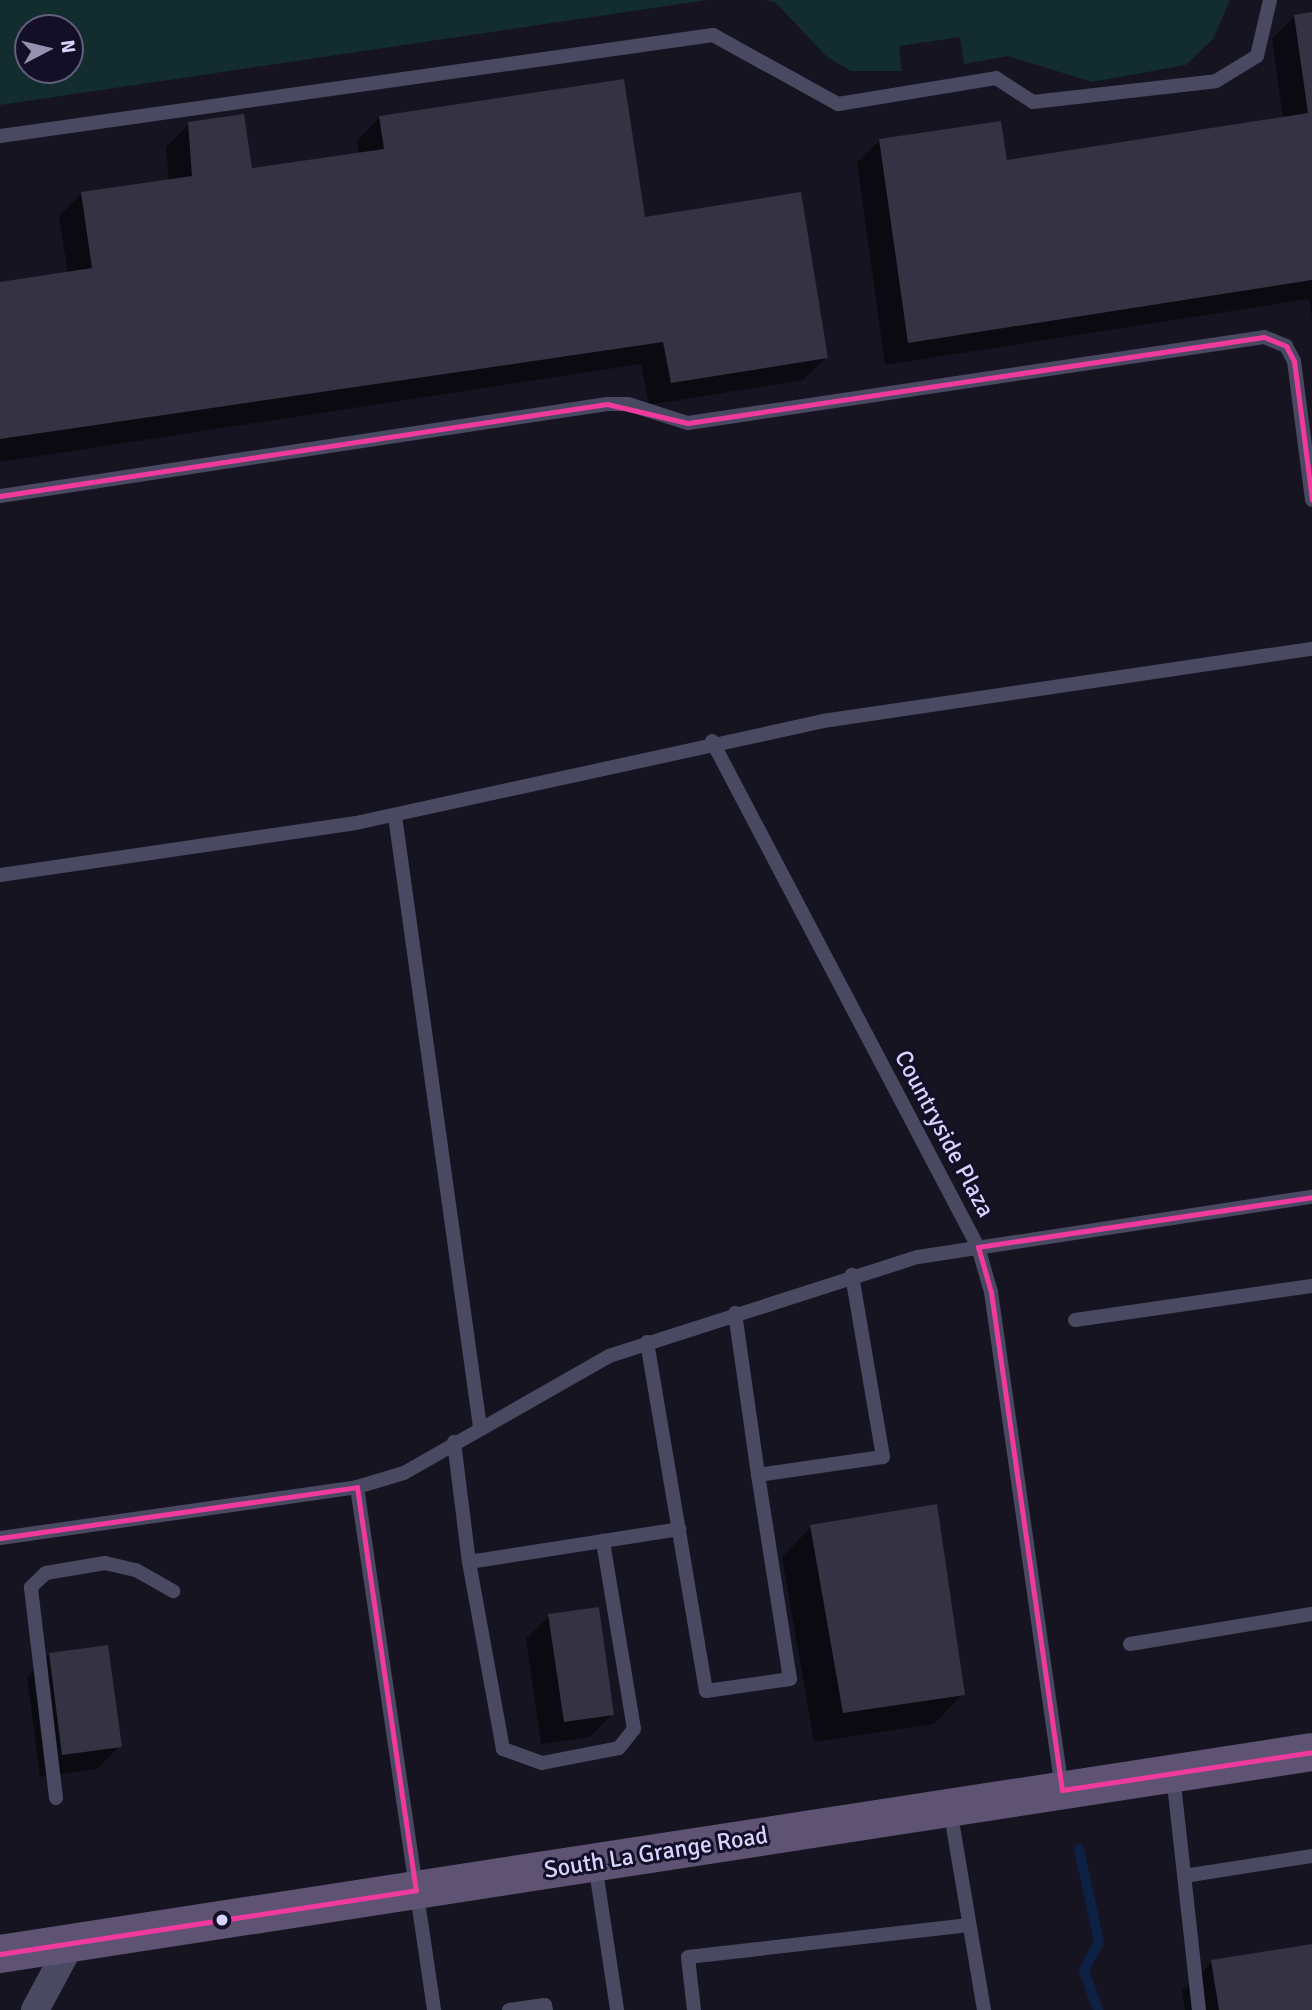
<!DOCTYPE html>
<style>
body{margin:0}
#map{position:relative;width:1312px;height:2010px;overflow:hidden;background:#161421;font-family:Signika,sans-serif}
div>[style]{position:absolute}
.green>*{inset:0;background:#132c2d}
.shadow>*{inset:0;background:#0007}
.stream>*{height:10px;margin:-5px;padding:0 5px;transform-origin:5px;border-radius:5px;background:#0d2144}
.building>*{inset:0;background:#343243}
.lane>*{height:14px;margin:-7px;padding:0 7px;transform-origin:7px;border-radius:7px;background:#4a4962}
.street>*{height:28px;margin:-14px;padding:0 14px;transform-origin:14px;border-radius:14px;background:#4a4962}
.primary>*{height:38px;margin:-19px;padding:0 19px;transform-origin:19px;border-radius:19px;background:#5e5373}
.bus-1>*{height:5px;margin:-2.5px;padding:0 2.5px;transform-origin:2.5px;border-radius:2.5px;background:#f13a9d}
.dots>*{width:19px;height:19px;translate:-50% -50%;box-sizing:border-box;border:4px solid #130f26;border-radius:50%}
span{translate:-50% -50%;white-space:nowrap;text-align:center;line-height:1.15;-webkit-text-stroke:6px #130f26;paint-order:stroke}
.street-label{font-size:24px;color:#d9d4ff}
.north{position:absolute;left:14px;top:14px;width:70px;height:70px;box-sizing:border-box;background:#130f26;border:2px solid #625e7d;border-radius:50%;rotate:83deg;font-size:19px;font-weight:700;line-height:28px;text-align:center;color:#d9d4ff}
.north::after{content:'';display:block;margin:auto;width:24px;height:32px;background:#9591b1;clip-path:polygon(50% 0,100% 100%,50% 72%,0 100%)}
</style>
<div id="map">
<div class="green">
<i style="clip-path:polygon(evenodd,0 0,707px 0,0 105px,0 0,70px 28px,70px 70px,28px 70px,28px 28px,70px 28px)"></i>
<i style="clip-path:polygon(764px 0,1230px 0,1213px 39px,1186px 65px,1092px 82px,1008px 56px,964px 64px,960px 37px,899px 46px,902px 71px,851px 71px,827px 57px,775px 2px)"></i>
</div>
<div class="shadow">
<i style="clip-path:polygon(1312px 14px,1312px 319px,1309px 299px,885px 365px,857px 163px,879px 141px,1006px 162px,1283px 119px,1272px 39px,1294px 17px)"></i>
<i style="clip-path:polygon(379px 118px,643px 219px,826px 358px,803px 380px,649px 405px,641px 364px,0 462px,0 284px,68px 274px,59px 216px,82px 193px,169px 181px,166px 147px,189px 124px,250px 170px,359px 154px,357px 141px)"></i>
<i style="clip-path:polygon(811px 1527px,963px 1694px,934px 1724px,814px 1742px,782px 1557px)"></i>
<i style="clip-path:polygon(549px 1616px,612px 1714px,590px 1737px,541px 1744px,526px 1639px)"></i>
<i style="clip-path:polygon(50px 1654px,120px 1746px,97px 1769px,40px 1777px,27px 1677px)"></i>
<i style="clip-path:polygon(1312px 1946px,1312px 2010px,1185px 2010px,1182px 1991px,1212px 1962px)"></i>
</div>
<div class="stream">
<i style="left:1079px;top:1849px;width:95px;rotate:77.9deg"></i>
<i style="left:1099px;top:1942px;width:32px;rotate:118deg"></i>
<i style="left:1084px;top:1970px;width:42px;rotate:70.7deg"></i>
</div>
<div class="building">
<i style="clip-path:polygon(1312px 12px,1312px 280px,908px 343px,879px 139px,1001px 121px,1007px 160px,1308px 113px,1294px 15px)"></i>
<i style="clip-path:polygon(624px 79px,645px 217px,801px 192px,828px 358px,671px 383px,663px 342px,0 439px,0 282px,92px 268px,81px 192px,192px 176px,188px 122px,244px 114px,252px 168px,384px 149px,379px 116px)"></i>
<i style="clip-path:polygon(937px 1504px,965px 1695px,843px 1713px,810px 1525px)"></i>
<i style="clip-path:polygon(599px 1607px,614px 1715px,564px 1722px,548px 1614px)"></i>
<i style="clip-path:polygon(108px 1645px,122px 1747px,62px 1755px,49px 1653px)"></i>
<i style="clip-path:polygon(1312px 1944px,1312px 2010px,1219px 2010px,1211px 1960px)"></i>
</div>
<div class="lane">
<i style="left:0;top:136px;width:720px;rotate:-8.06deg"></i>
<i style="left:713px;top:35px;width:143px;rotate:28.9deg"></i>
<i style="left:838px;top:104px;width:160px;rotate:-9.3deg"></i>
<i style="left:996px;top:78px;width:44px;rotate:33deg"></i>
<i style="left:1033px;top:102px;width:184px;rotate:-6.5deg"></i>
<i style="left:1216px;top:81px;width:48px;rotate:-31.4deg"></i>
<i style="left:1257px;top:56px;width:57px;rotate:-76.9deg"></i>
<i style="left:0;top:496px;width:614px;rotate:-8.62deg"></i>
<i style="left:607px;top:404px;width:21px"></i>
<i style="left:628px;top:404px;width:63px;rotate:17.6deg"></i>
<i style="left:688px;top:423px;width:582px;rotate:-8.49deg"></i>
<i style="left:1264px;top:337px;width:24px;rotate:22deg"></i>
<i style="left:1286px;top:346px;width:17px;rotate:62deg"></i>
<i style="left:1294px;top:361px;width:140px;rotate:82.6deg"></i>
<i style="left:712px;top:741px;width:572px;rotate:62.27deg"></i>
<i style="left:978px;top:1247px;width:47px;rotate:73.9deg"></i>
<i style="left:991px;top:1292px;width:502px;rotate:81.87deg"></i>
<i style="left:395px;top:816px;width:617px;rotate:82.08deg"></i>
<i style="left:0;top:875px;width:360px;rotate:-8.3deg"></i>
<i style="left:356px;top:823px;width:478px;rotate:-12.3deg"></i>
<i style="left:823px;top:721px;width:494px;rotate:-8.4deg"></i>
<i style="left:735px;top:1313px;width:164px;rotate:81.9deg"></i>
<i style="left:1075px;top:1320px;width:239px;rotate:-8.2deg"></i>
<i style="left:647px;top:1342px;width:354px;rotate:80.4deg"></i>
<i style="left:706px;top:1691px;width:85px;rotate:-8.1deg"></i>
<i style="left:790px;top:1679px;width:206px;rotate:-98.9deg"></i>
<i style="left:758px;top:1475px;width:126px;rotate:-8.2deg"></i>
<i style="left:883px;top:1457px;width:185px;rotate:-99.7deg"></i>
<i style="left:454px;top:1442px;width:121px;rotate:82.9deg"></i>
<i style="left:469px;top:1562px;width:213px;rotate:-8.9deg"></i>
<i style="left:357px;top:1487px;width:529px;rotate:81.62deg"></i>
<i style="left:0;top:1538px;width:361px;rotate:-8.1deg"></i>
<i style="left:357px;top:1487px;width:49px;rotate:-16.6deg"></i>
<i style="left:404px;top:1473px;width:236px;rotate:-29.7deg"></i>
<i style="left:609px;top:1356px;width:324px;rotate:-17.8deg"></i>
<i style="left:918px;top:1257px;width:399px;rotate:-8.7deg"></i>
<i style="left:469px;top:1562px;width:190px;rotate:79.7deg"></i>
<i style="left:503px;top:1749px;width:41px;rotate:19.7deg"></i>
<i style="left:542px;top:1763px;width:78px;rotate:-11deg"></i>
<i style="left:619px;top:1748px;width:24px;rotate:-52deg"></i>
<i style="left:634px;top:1729px;width:191px;rotate:-99.4deg"></i>
<i style="left:1130px;top:1644px;width:184px;rotate:-9.4deg"></i>
<i style="left:1173px;top:1775px;width:236px;rotate:83.7deg"></i>
<i style="left:56px;top:1798px;width:212px;rotate:-96.8deg"></i>
<i style="left:31px;top:1587px;width:21px;rotate:-43deg"></i>
<i style="left:46px;top:1573px;width:60px;rotate:-9.6deg"></i>
<i style="left:105px;top:1563px;width:32px;rotate:13deg"></i>
<i style="left:136px;top:1570px;width:43px;rotate:29.6deg"></i>
<i style="left:950px;top:1809px;width:204px;rotate:80.4deg"></i>
<i style="left:595px;top:1864px;width:148px;rotate:81.4deg"></i>
<i style="left:1184px;top:1876px;width:130px;rotate:-8.9deg"></i>
<i style="left:509px;top:2010px;width:36px;rotate:-8deg"></i>
<i style="left:545px;top:2005px;width:5px;rotate:79deg"></i>
<i style="left:694px;top:2010px;width:53px;rotate:-96.5deg"></i>
<i style="left:688px;top:1957px;width:283px;rotate:-6.5deg"></i>
</div>
<div class="street">
<i style="left:35px;top:2010px;width:76px;rotate:-61.8deg"></i>
</div>
<div class="primary">
<i style="left:0;top:1954px;width:1327px;rotate:-8.75deg"></i>
</div>
<div class="bus-1">
<i style="left:0;top:496px;width:614px;rotate:-8.62deg"></i>
<i style="left:607px;top:404px;width:83px;rotate:13.2deg"></i>
<i style="left:688px;top:423px;width:582px;rotate:-8.49deg"></i>
<i style="left:1264px;top:337px;width:24px;rotate:22deg"></i>
<i style="left:1286px;top:346px;width:17px;rotate:62deg"></i>
<i style="left:1294px;top:361px;width:140px;rotate:82.6deg"></i>
<i style="left:978px;top:1247px;width:47px;rotate:73.9deg"></i>
<i style="left:991px;top:1292px;width:503px;rotate:81.89deg"></i>
<i style="left:978px;top:1247px;width:338px;rotate:-8.5deg"></i>
<i style="left:357px;top:1487px;width:407px;rotate:81.7deg"></i>
<i style="left:0;top:1538px;width:361px;rotate:-8.1deg"></i>
<i style="left:1062px;top:1790px;width:253px;rotate:-8.6deg"></i>
<i style="left:0;top:1954px;width:421px;rotate:-8.7deg"></i>
</div>
<div class="dots">
<i style="left:222px;top:1920px;background:#d9d4ff"></i>
</div>
<div class="street-label">
<span style="left:944px;top:1134px;rotate:62deg">Countryside Plaza</span>
<span style="left:656px;top:1853px;rotate:-9deg">South La Grange Road</span>
</div>
<div class="north">N</div>
</div>
